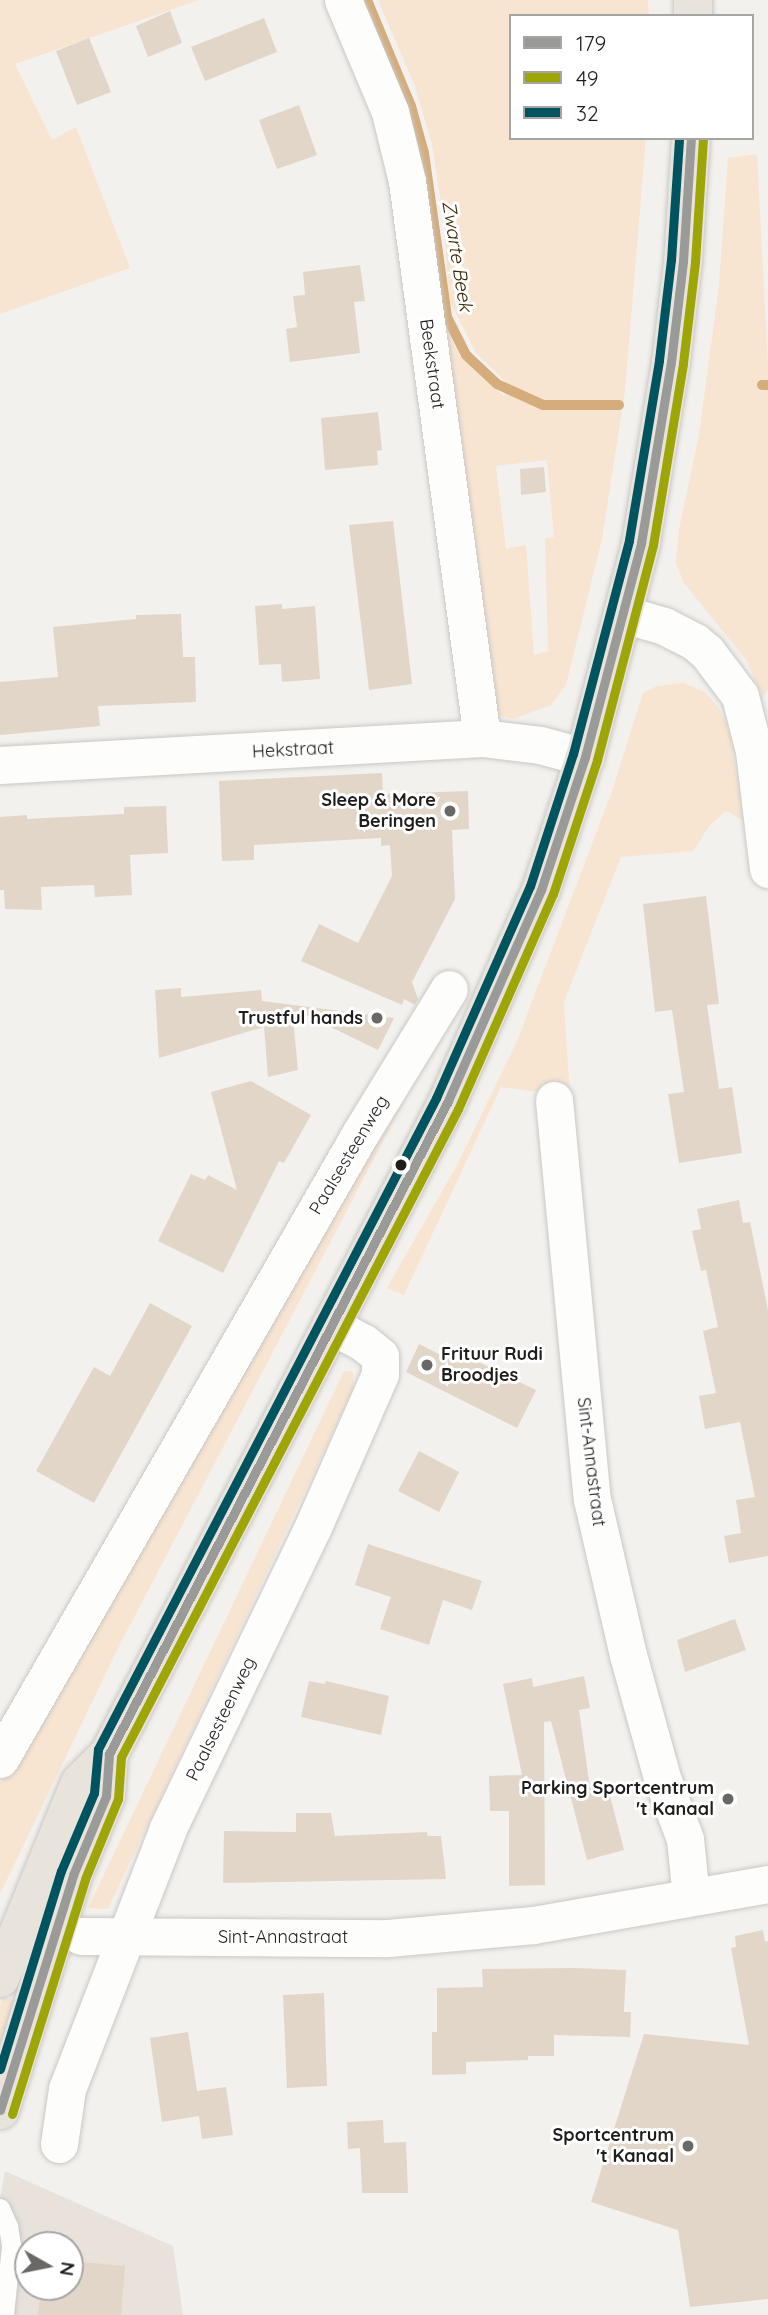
<!DOCTYPE html>
<style>
body{margin:0}
#map{position:relative;width:768px;height:2315px;overflow:hidden;background:#f3f1ee;font-family:Quicksand,sans-serif}
div>[style]{position:absolute}
.built>*{inset:0;background:#e8e2db}
.green>*{inset:0;background:#f8e5d1}
.stream>*{height:10px;margin:-5px;padding:0 5px;transform-origin:5px;border-radius:5px;background:#d5ac7b}
.building>*{inset:0;background:#e2d6c8}
.roads{filter:drop-shadow(0 0 2px #c9c8c6) drop-shadow(0 0 2px #c9c8c6)}
.service>*{height:19px;margin:-9.5px;padding:0 9.5px;transform-origin:9.5px;border-radius:9.5px;background:#fdfdfc}
.minor>*{height:37px;margin:-18.5px;padding:0 18.5px;transform-origin:18.5px;border-radius:18.5px;background:#fdfdfc}
.primary>*{height:38px;margin:-19px;padding:0 19px;transform-origin:19px;border-radius:19px;background:#e8e3db}
.bus-1>*{height:9px;margin:-4.5px;padding:0 4.5px;transform-origin:4.5px;border-radius:4.5px;background:#9a9a99}
.bus-2>*{height:9px;margin:-4.5px;padding:0 4.5px;transform-origin:4.5px;border-radius:4.5px;background:#9ea607}
.bus-3>*{height:9px;margin:-4.5px;padding:0 4.5px;transform-origin:4.5px;border-radius:4.5px;background:#005460}
.dots>*{width:19px;height:19px;translate:-50% -50%;box-sizing:border-box;border:4px solid #fff;border-radius:50%}
span{translate:-50% -50%;white-space:nowrap;text-align:center;line-height:1.15;-webkit-text-stroke:6px #fff;paint-order:stroke}
.street-label{font-size:18px;color:#1f1e1c}
.poi-label{font-size:18px;color:#1f1e1c;font-weight:700}
.right{translate:-100% -50%;text-align:right}
.left{translate:0 -50%;text-align:left}
.water-label{font-size:19px;color:#402809;font-style:italic}
.legend{position:absolute;left:509px;top:14px;width:245px;height:126px;box-sizing:border-box;background:#fff;border:2px solid #a5a5a4;margin:0;padding:9px 12px;list-style:none;font-size:21px;color:#1f1e1c}
.legend li{display:flex;align-items:center;gap:14px;height:35px}
.legend b{width:35px;border:2px solid #a5a5a4}
.north{position:absolute;left:14px;top:2231px;width:70px;height:70px;box-sizing:border-box;background:#fff;border:2px solid #a5a5a4;border-radius:50%;rotate:99deg;font-size:19px;font-weight:700;line-height:28px;text-align:center;color:#1f1e1c}
.north::after{content:'';display:block;margin:auto;width:24px;height:32px;background:#696866;clip-path:polygon(50% 0,100% 100%,50% 72%,0 100%)}
</style>
<div id="map">
<div class="built">
<i style="clip-path:polygon(evenodd,5px 2171px,173px 2246px,183px 2315px,0 2315px,0 2198px,5px 2171px,28px 2245px,70px 2245px,70px 2287px,28px 2287px,28px 2245px)"></i>
</div>
<div class="green">
<i style="clip-path:polygon(0 0,199px 0,15px 64px,52px 140px,76px 127px,130px 268px,0 314px)"></i>
<i style="clip-path:polygon(evenodd,378px 0,648px 0,649px 16px,511px 16px,511px 138px,646px 138px,625px 391px,602px 539px,566px 685px,551px 705px,513px 719px,492px 713px,439px 313px,461px 358px,504px 396px,509px 385px,476px 353px,449px 300px,444px 223px,432px 144px,414px 84px,378px 0,547px 460px,554px 537px,545px 539px,548px 651px,534px 655px,526px 545px,506px 549px,496px 466px,547px 460px)"></i>
<i style="clip-path:polygon(757px 154px,768px 365px,768px 690px,763px 697px,746px 660px,684px 583px,676px 563px,679px 529px,699px 435px,719px 284px,728px 158px)"></i>
<i style="clip-path:polygon(684px 683px,705px 692px,719px 708px,729px 730px,743px 820px,726px 811px,710px 825px,693px 851px,621px 857px,564px 1002px,570px 1096px,501px 1087px,404px 1295px,387px 1288px,457px 1165px,517px 1041px,611px 794px,643px 693px,657px 686px)"></i>
<i style="clip-path:polygon(389px 1104px,400px 1109px,118px 1648px,0 1894px,0 1783px)"></i>
<i style="clip-path:polygon(344px 1371px,353px 1372px,353px 1389px,108px 1909px,88px 1908px)"></i>
<i style="clip-path:polygon(3px 1997px,22px 2003px,0 2076px,0 2006px)"></i>
</div>
<div class="stream">
<i style="left:367px;top:0;width:115px;rotate:67.5deg"></i>
<i style="left:411px;top:106px;width:49px;rotate:74.5deg"></i>
<i style="left:424px;top:153px;width:166px;rotate:82deg"></i>
<i style="left:447px;top:317px;width:42px;rotate:63.4deg"></i>
<i style="left:466px;top:355px;width:42px;rotate:43.1deg"></i>
<i style="left:497px;top:384px;width:51px;rotate:24.5deg"></i>
<i style="left:543px;top:405px;width:76px"></i>
<i style="left:762px;top:385px;width:6px"></i>
</div>
<div class="building">
<i style="clip-path:polygon(170px 11px,182px 43px,148px 57px,136px 26px)"></i>
<i style="clip-path:polygon(264px 18px,277px 52px,205px 81px,191px 47px)"></i>
<i style="clip-path:polygon(89px 38px,111px 92px,77px 105px,56px 51px)"></i>
<i style="clip-path:polygon(299px 105px,317px 155px,277px 169px,259px 120px)"></i>
<i style="clip-path:polygon(360px 265px,365px 301px,354px 302px,360px 353px,290px 362px,286px 329px,297px 327px,293px 296px,305px 295px,303px 272px)"></i>
<i style="clip-path:polygon(378px 412px,382px 450px,377px 451px,378px 465px,325px 470px,321px 418px)"></i>
<i style="clip-path:polygon(544px 467px,546px 492px,521px 495px,520px 469px)"></i>
<i style="clip-path:polygon(393px 521px,412px 684px,369px 690px,349px 525px)"></i>
<i style="clip-path:polygon(282px 604px,282px 609px,315px 606px,320px 679px,282px 682px,281px 664px,259px 665px,255px 606px)"></i>
<i style="clip-path:polygon(181px 614px,183px 657px,195px 657px,196px 702px,98px 706px,100px 726px,0 735px,0 682px,58px 677px,53px 627px,136px 619px,136px 615px)"></i>
<i style="clip-path:polygon(382px 773px,383px 794px,468px 791px,469px 829px,452px 830px,455px 899px,412px 982px,418px 999px,415px 1005px,404px 999px,402px 1005px,301px 961px,319px 924px,358px 943px,392px 876px,390px 845px,381px 846px,381px 838px,254px 845px,254px 860px,222px 861px,219px 781px)"></i>
<i style="clip-path:polygon(166px 806px,168px 853px,130px 855px,132px 895px,95px 897px,94px 885px,41px 887px,42px 910px,5px 909px,4px 890px,0 890px,0 817px,27px 815px,27px 819px,124px 814px,124px 807px)"></i>
<i style="clip-path:polygon(706px 896px,719px 1004px,707px 1005px,719px 1089px,732px 1087px,742px 1153px,679px 1163px,668px 1094px,684px 1092px,672px 1010px,655px 1012px,643px 904px)"></i>
<i style="clip-path:polygon(181px 988px,181px 997px,261px 990px,262px 1001px,394px 1018px,378px 1050px,306px 1015px,293px 1018px,298px 1070px,268px 1077px,264px 1027px,159px 1058px,155px 990px)"></i>
<i style="clip-path:polygon(251px 1081px,311px 1115px,284px 1163px,279px 1161px,223px 1273px,158px 1241px,191px 1174px,205px 1180px,208px 1175px,237px 1190px,211px 1092px)"></i>
<i style="clip-path:polygon(739px 1200px,743px 1223px,750px 1222px,768px 1310px,768px 1556px,729px 1563px,724px 1536px,741px 1533px,736px 1500px,755px 1497px,740px 1422px,705px 1429px,699px 1396px,716px 1393px,703px 1331px,718px 1327px,706px 1270px,701px 1271px,692px 1231px,701px 1229px,697px 1209px)"></i>
<i style="clip-path:polygon(150px 1303px,192px 1326px,94px 1503px,36px 1471px,94px 1367px,110px 1376px)"></i>
<i style="clip-path:polygon(419px 1344px,457px 1363px,462px 1354px,536px 1390px,517px 1428px,406px 1372px)"></i>
<i style="clip-path:polygon(419px 1451px,459px 1472px,439px 1512px,398px 1491px)"></i>
<i style="clip-path:polygon(368px 1544px,482px 1581px,472px 1610px,443px 1600px,429px 1645px,380px 1629px,391px 1597px,355px 1585px)"></i>
<i style="clip-path:polygon(735px 1619px,746px 1650px,685px 1672px,677px 1640px)"></i>
<i style="clip-path:polygon(584px 1676px,590px 1708px,579px 1710px,590px 1788px,607px 1784px,624px 1850px,587px 1860px,551px 1721px,544px 1722px,545px 1885px,509px 1886px,509px 1811px,490px 1811px,489px 1776px,522px 1775px,503px 1684px,532px 1678px,533px 1687px)"></i>
<i style="clip-path:polygon(309px 1681px,325px 1684px,326px 1681px,389px 1696px,381px 1735px,301px 1717px)"></i>
<i style="clip-path:polygon(296px 1813px,331px 1813px,335px 1836px,427px 1832px,428px 1836px,441px 1836px,446px 1879px,223px 1883px,224px 1831px,296px 1832px)"></i>
<i style="clip-path:polygon(763px 1930px,765px 1942px,768px 1941px,768px 2299px,690px 2307px,678px 2230px,591px 2202px,644px 2034px,749px 2045px,731px 1948px,736px 1947px,735px 1936px)"></i>
<i style="clip-path:polygon(575px 1968px,626px 1970px,624px 2012px,631px 2012px,630px 2037px,554px 2035px,554px 2056px,528px 2056px,528px 2060px,466px 2062px,466px 2074px,432px 2075px,432px 2032px,437px 2032px,437px 1988px,483px 1987px,482px 1969px)"></i>
<i style="clip-path:polygon(324px 1993px,327px 2086px,287px 2088px,283px 1995px)"></i>
<i style="clip-path:polygon(188px 2032px,197px 2091px,226px 2087px,233px 2135px,202px 2139px,199px 2116px,162px 2122px,150px 2038px)"></i>
<i style="clip-path:polygon(383px 2120px,384px 2143px,406px 2142px,408px 2193px,362px 2193px,360px 2148px,348px 2149px,347px 2122px)"></i>
<i style="clip-path:polygon(70px 2261px,125px 2266px,121px 2315px,38px 2315px,41px 2287px,70px 2287px)"></i>
</div>
<div class="roads">
<div class="service">
<i style="left:0;top:2208px;width:20px;rotate:66deg"></i>
<i style="left:8px;top:2226px;width:20px;rotate:81deg"></i>
<i style="left:11px;top:2246px;width:69px;rotate:95.8deg"></i>
</div>
<div class="minor">
<i style="left:343px;top:0;width:121px;rotate:67.2deg"></i>
<i style="left:390px;top:112px;width:71px;rotate:76.2deg"></i>
<i style="left:407px;top:181px;width:562px;rotate:82.33deg"></i>
<i style="left:623px;top:614px;width:43px;rotate:16.3deg"></i>
<i style="left:664px;top:626px;width:35px;rotate:27deg"></i>
<i style="left:695px;top:642px;width:16px;rotate:40deg"></i>
<i style="left:707px;top:652px;width:55px;rotate:53.1deg"></i>
<i style="left:740px;top:696px;width:57px;rotate:75.7deg"></i>
<i style="left:754px;top:751px;width:119px;rotate:83.2deg"></i>
<i style="left:0;top:765px;width:483px;rotate:-3.2deg"></i>
<i style="left:482px;top:738px;width:58px;rotate:6.9deg"></i>
<i style="left:540px;top:745px;width:47px;rotate:14.9deg"></i>
<i style="left:554px;top:1100px;width:401px;rotate:84.6deg"></i>
<i style="left:592px;top:1499px;width:160px;rotate:77deg"></i>
<i style="left:628px;top:1655px;width:128px;rotate:74.5deg"></i>
<i style="left:662px;top:1778px;width:65px;rotate:69.3deg"></i>
<i style="left:685px;top:1839px;width:58px;rotate:84.1deg"></i>
<i style="left:0;top:1759px;width:721px;rotate:-60.06deg"></i>
<i style="left:360px;top:1134px;width:170px;rotate:-58.5deg"></i>
<i style="left:81px;top:1936px;width:307px;rotate:0.4deg"></i>
<i style="left:388px;top:1938px;width:146px;rotate:-5.1deg"></i>
<i style="left:533px;top:1925px;width:239px;rotate:-9.9deg"></i>
<i style="left:59px;top:2144px;width:56px;rotate:-81.7deg"></i>
<i style="left:67px;top:2089px;width:280px;rotate:-68.8deg"></i>
<i style="left:168px;top:1828px;width:332px;rotate:-64.3deg"></i>
<i style="left:312px;top:1529px;width:169px;rotate:-66.3deg"></i>
<i style="left:380px;top:1374px;width:18px;rotate:-90deg"></i>
<i style="left:380px;top:1356px;width:21px;rotate:-141deg"></i>
<i style="left:364px;top:1343px;width:38px;rotate:-152deg"></i>
</div>
<div class="primary">
<i style="left:693px;top:0;width:16px;rotate:90deg"></i>
<i style="left:0;top:1978px;width:211px;rotate:-67.7deg"></i>
<i style="left:80px;top:1783px;width:41px;rotate:-45deg"></i>
<i style="left:109px;top:1754px;width:734px;rotate:-62.56deg"></i>
<i style="left:447px;top:1103px;width:233px;rotate:-66.2deg"></i>
<i style="left:541px;top:890px;width:140px;rotate:-71.7deg"></i>
<i style="left:585px;top:757px;width:221px;rotate:-75.3deg"></i>
<i style="left:641px;top:543px;width:183px;rotate:-80.6deg"></i>
<i style="left:671px;top:362px;width:102px;rotate:-83.2deg"></i>
<i style="left:683px;top:261px;width:123px;rotate:-86.3deg"></i>
<i style="left:0;top:2110px;width:246px;rotate:-72.7deg"></i>
<i style="left:73px;top:1875px;width:86px;rotate:-67.3deg"></i>
<i style="left:106px;top:1796px;width:42px;rotate:-85.9deg"></i>
</div>
</div>
<div class="bus-1">
<i style="left:0;top:2110px;width:246px;rotate:-72.7deg"></i>
<i style="left:73px;top:1875px;width:86px;rotate:-67.3deg"></i>
<i style="left:106px;top:1796px;width:42px;rotate:-85.9deg"></i>
<i style="left:109px;top:1754px;width:734px;rotate:-62.56deg"></i>
<i style="left:447px;top:1103px;width:233px;rotate:-66.2deg"></i>
<i style="left:541px;top:890px;width:140px;rotate:-71.7deg"></i>
<i style="left:585px;top:757px;width:221px;rotate:-75.3deg"></i>
<i style="left:641px;top:543px;width:183px;rotate:-80.6deg"></i>
<i style="left:671px;top:362px;width:102px;rotate:-83.2deg"></i>
<i style="left:683px;top:261px;width:123px;rotate:-86.3deg"></i>
</div>
<div class="bus-2">
<i style="left:12px;top:2114px;width:246px;rotate:-72.7deg"></i>
<i style="left:85px;top:1879px;width:87px;rotate:-67.6deg"></i>
<i style="left:118px;top:1799px;width:42px;rotate:-85.9deg"></i>
<i style="left:121px;top:1757px;width:730px;rotate:-62.52deg"></i>
<i style="left:458px;top:1109px;width:235px;rotate:-66.2deg"></i>
<i style="left:553px;top:894px;width:141px;rotate:-71.8deg"></i>
<i style="left:597px;top:760px;width:222px;rotate:-75.4deg"></i>
<i style="left:653px;top:545px;width:184px;rotate:-80.6deg"></i>
<i style="left:683px;top:363px;width:102px;rotate:-83.2deg"></i>
<i style="left:695px;top:262px;width:123px;rotate:-86.3deg"></i>
</div>
<div class="bus-3">
<i style="left:0;top:2069px;width:207px;rotate:-72.9deg"></i>
<i style="left:61px;top:1871px;width:85px;rotate:-67.1deg"></i>
<i style="left:94px;top:1793px;width:44px;rotate:-84.8deg"></i>
<i style="left:98px;top:1749px;width:734px;rotate:-62.56deg"></i>
<i style="left:436px;top:1098px;width:232px;rotate:-66.1deg"></i>
<i style="left:530px;top:886px;width:139px;rotate:-72deg"></i>
<i style="left:573px;top:754px;width:221px;rotate:-75.3deg"></i>
<i style="left:629px;top:540px;width:182px;rotate:-80.5deg"></i>
<i style="left:659px;top:360px;width:101px;rotate:-83.2deg"></i>
<i style="left:671px;top:260px;width:122px;rotate:-86.2deg"></i>
</div>
<div class="dots">
<i style="left:450px;top:811px;background:#696866"></i>
<i style="left:377px;top:1018px;background:#696866"></i>
<i style="left:401px;top:1165px;background:#1f1e1c"></i>
<i style="left:427px;top:1365px;background:#696866"></i>
<i style="left:728px;top:1799px;background:#696866"></i>
<i style="left:688px;top:2146px;background:#696866"></i>
</div>
<div class="street-label">
<span style="left:432px;top:364px;rotate:82deg">Beekstraat</span>
<span style="left:293px;top:750px;rotate:-3deg">Hekstraat</span>
<span style="left:349px;top:1155px;rotate:-59deg">Paalsesteenweg</span>
<span style="left:591px;top:1462px;rotate:83deg">Sint-Annastraat</span>
<span style="left:221px;top:1719px;rotate:-64deg">Paalsesteenweg</span>
<span style="left:283px;top:1937px">Sint-Annastraat</span>
</div>
<div class="poi-label">
<span class="right" style="left:436px;top:811px">Sleep &amp; More<br>Beringen</span>
<span class="right" style="left:363px;top:1018px">Trustful hands</span>
<span class="left" style="left:441px;top:1365px">Frituur Rudi<br>Broodjes</span>
<span class="right" style="left:714px;top:1799px">Parking Sportcentrum<br>'t Kanaal</span>
<span class="right" style="left:674px;top:2146px">Sportcentrum<br>'t Kanaal</span>
</div>
<div class="water-label">
<span style="left:457px;top:256px;rotate:81deg">Zwarte Beek</span>
</div>
<ul class="legend">
<li><b style="height:9px;background:#9a9a99"></b>179</li>
<li><b style="height:9px;background:#9ea607"></b>49</li>
<li><b style="height:9px;background:#005460"></b>32</li>
</ul>
<div class="north">N</div>
</div>
